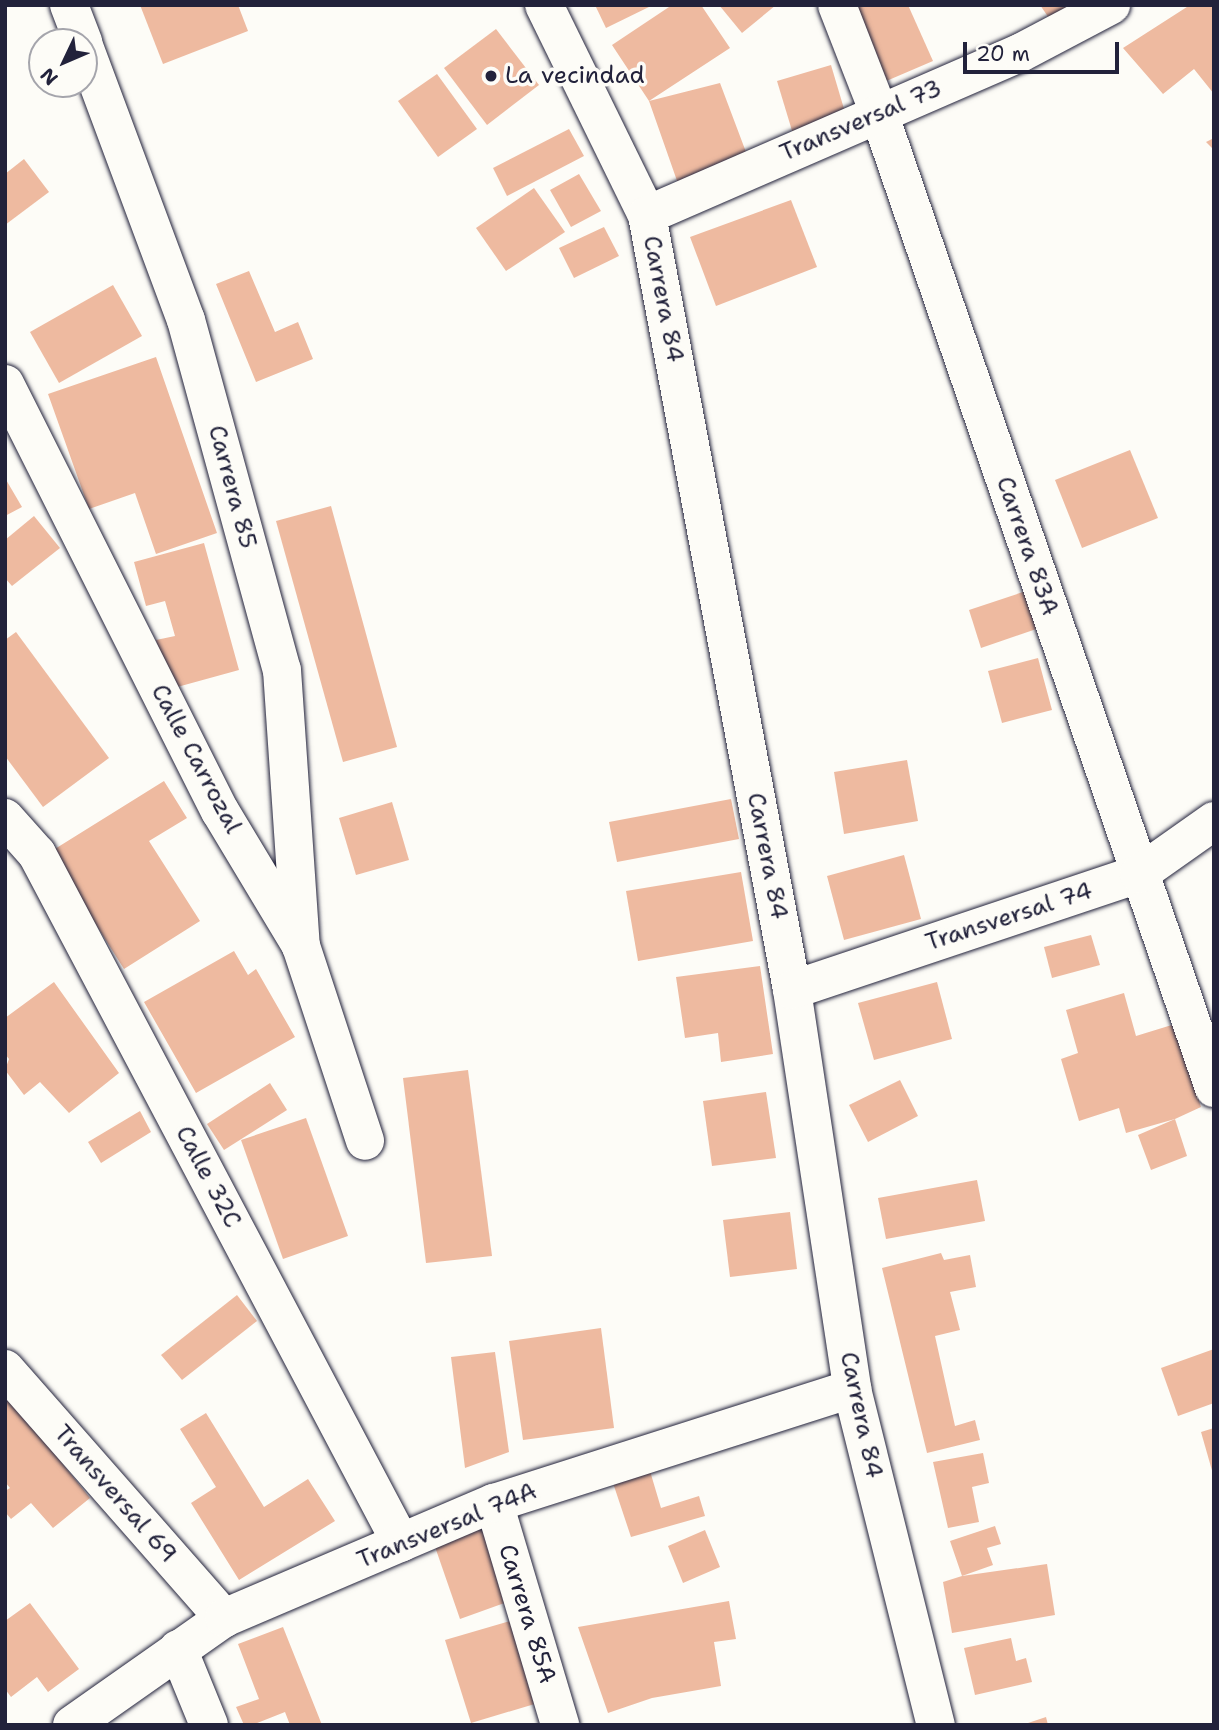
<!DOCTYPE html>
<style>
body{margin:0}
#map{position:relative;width:1219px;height:1730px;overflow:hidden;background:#fdfcf7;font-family:"Shantell Sans",sans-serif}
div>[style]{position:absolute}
.building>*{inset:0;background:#eebaa0}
.roads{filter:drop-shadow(0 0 2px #22223b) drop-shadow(0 0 2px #22223b)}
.street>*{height:38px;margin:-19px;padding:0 19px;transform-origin:19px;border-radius:19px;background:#fdfcf7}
.dots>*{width:19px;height:19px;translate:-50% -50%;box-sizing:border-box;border:4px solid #fdfcf7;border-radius:50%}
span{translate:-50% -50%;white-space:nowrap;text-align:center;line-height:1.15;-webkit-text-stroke:7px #fdfcf7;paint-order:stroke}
.poi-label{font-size:24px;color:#22223b}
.left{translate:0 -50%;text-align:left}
.street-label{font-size:24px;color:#22223b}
.frame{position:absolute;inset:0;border:7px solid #22223b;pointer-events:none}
.north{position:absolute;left:28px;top:28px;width:70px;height:70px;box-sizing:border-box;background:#fdfcf7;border:2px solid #a5a5ac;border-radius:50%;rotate:226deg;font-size:19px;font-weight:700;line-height:28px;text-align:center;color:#22223b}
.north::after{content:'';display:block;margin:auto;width:24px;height:32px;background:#22223b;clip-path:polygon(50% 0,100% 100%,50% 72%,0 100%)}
.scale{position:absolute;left:963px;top:42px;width:156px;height:32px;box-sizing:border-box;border:4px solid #22223b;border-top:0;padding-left:9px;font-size:21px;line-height:24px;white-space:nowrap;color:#22223b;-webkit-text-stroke:5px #fdfcf7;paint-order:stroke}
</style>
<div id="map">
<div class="building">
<i style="clip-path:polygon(140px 5px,238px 5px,248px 31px,163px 64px)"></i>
<i style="clip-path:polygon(595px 5px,653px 5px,606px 28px)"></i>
<i style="clip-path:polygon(672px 5px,701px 5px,730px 48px,649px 101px,720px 83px,752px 168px,682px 195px,649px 101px,612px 45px)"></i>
<i style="clip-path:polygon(719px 5px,776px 5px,742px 33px)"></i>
<i style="clip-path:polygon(851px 5px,908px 5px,933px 61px,884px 82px)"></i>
<i style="clip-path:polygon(1040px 5px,1074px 5px,1051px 21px)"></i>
<i style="clip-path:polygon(1190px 5px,1214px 5px,1214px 94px,1194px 69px,1163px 94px,1123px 48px)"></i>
<i style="clip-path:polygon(496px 29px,539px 85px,487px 125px,444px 68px)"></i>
<i style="clip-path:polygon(831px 65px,847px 119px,793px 134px,777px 81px)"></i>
<i style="clip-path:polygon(437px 74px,477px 129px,438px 157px,398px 101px)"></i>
<i style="clip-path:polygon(569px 129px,584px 156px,507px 196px,493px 168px)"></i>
<i style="clip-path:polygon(1214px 138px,1214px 150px,1206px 142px)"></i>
<i style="clip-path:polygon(24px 159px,49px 192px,5px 225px,5px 174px)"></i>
<i style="clip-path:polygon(579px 174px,601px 211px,571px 227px,550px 190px)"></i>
<i style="clip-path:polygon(534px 188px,565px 232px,506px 271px,476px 228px)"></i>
<i style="clip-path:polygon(791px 200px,817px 267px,716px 306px,690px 237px)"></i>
<i style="clip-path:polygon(604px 227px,619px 256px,574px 278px,559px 248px)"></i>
<i style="clip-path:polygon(249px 271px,275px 332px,298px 322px,313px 359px,256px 382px,216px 284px)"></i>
<i style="clip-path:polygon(113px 285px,142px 336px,59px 383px,30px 332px)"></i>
<i style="clip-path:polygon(156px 357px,217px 533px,156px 554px,135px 493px,89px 509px,48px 394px)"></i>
<i style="clip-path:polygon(1130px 450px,1158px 518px,1082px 548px,1055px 480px)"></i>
<i style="clip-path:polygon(5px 478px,22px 507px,5px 516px)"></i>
<i style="clip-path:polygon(331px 506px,397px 747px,343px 762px,276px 521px)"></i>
<i style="clip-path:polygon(34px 516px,60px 548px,12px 586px,5px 578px,5px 540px)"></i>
<i style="clip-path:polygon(204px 543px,239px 670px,170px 689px,156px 640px,175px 636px,165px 601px,146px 606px,134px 562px)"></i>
<i style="clip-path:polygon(1032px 589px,1045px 626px,981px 648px,969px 610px)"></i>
<i style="clip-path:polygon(16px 632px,109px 758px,43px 807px,5px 756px,5px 640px)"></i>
<i style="clip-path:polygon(1038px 658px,1052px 710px,1002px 723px,988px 671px)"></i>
<i style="clip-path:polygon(907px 760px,918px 821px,844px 834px,834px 772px)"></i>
<i style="clip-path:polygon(164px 781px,187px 818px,149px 841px,200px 921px,124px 969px,50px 852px)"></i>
<i style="clip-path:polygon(731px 799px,739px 839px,617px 862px,609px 822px)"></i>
<i style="clip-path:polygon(392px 802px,409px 860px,356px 875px,339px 818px)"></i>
<i style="clip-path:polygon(904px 855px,921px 919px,844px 940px,827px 876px)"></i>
<i style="clip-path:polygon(741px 872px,753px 941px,638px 961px,626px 891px)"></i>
<i style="clip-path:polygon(1091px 935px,1100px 965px,1052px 978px,1044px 947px)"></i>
<i style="clip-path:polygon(234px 951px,248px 975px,256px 969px,295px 1037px,196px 1093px,144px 1002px)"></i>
<i style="clip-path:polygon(760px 966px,773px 1054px,721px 1062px,718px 1033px,685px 1038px,676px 977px)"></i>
<i style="clip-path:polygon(54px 982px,119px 1073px,69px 1113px,40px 1082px,24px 1095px,5px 1070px,9px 1059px,5px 1054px,5px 1018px)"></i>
<i style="clip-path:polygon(937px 982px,952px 1039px,874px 1060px,858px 1003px)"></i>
<i style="clip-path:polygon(1124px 993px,1136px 1036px,1175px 1024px,1201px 1107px,1175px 1119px,1126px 1133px,1119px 1108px,1079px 1121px,1061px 1059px,1078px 1053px,1066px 1010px)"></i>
<i style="clip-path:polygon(468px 1070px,492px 1256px,426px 1263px,403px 1078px)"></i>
<i style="clip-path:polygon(900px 1080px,918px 1116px,868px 1142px,849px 1105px)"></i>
<i style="clip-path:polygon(270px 1083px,287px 1110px,224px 1150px,207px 1124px)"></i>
<i style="clip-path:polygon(766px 1092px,776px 1158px,712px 1166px,703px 1101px)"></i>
<i style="clip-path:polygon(140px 1111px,151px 1132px,101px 1163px,88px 1142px)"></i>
<i style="clip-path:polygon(306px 1118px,348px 1236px,283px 1259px,241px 1140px)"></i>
<i style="clip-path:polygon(1175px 1119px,1187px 1156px,1151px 1170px,1138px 1135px)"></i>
<i style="clip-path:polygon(977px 1180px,985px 1221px,886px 1239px,878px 1198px)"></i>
<i style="clip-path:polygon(790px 1212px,797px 1269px,730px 1277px,723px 1220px)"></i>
<i style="clip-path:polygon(941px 1253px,944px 1260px,970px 1255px,976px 1287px,950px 1292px,960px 1330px,935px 1336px,955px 1426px,975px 1420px,980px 1440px,927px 1453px,882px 1268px)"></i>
<i style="clip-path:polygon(237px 1295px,257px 1321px,182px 1380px,161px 1355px)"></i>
<i style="clip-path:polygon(601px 1328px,614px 1428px,523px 1440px,509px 1341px)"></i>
<i style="clip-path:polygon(1214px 1349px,1214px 1403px,1178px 1416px,1161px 1368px)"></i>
<i style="clip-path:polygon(495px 1352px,509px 1452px,465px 1468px,451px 1357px)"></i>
<i style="clip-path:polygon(9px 1397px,90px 1498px,53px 1528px,31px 1503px,11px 1519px,5px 1512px,5px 1491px,10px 1488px,5px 1482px,5px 1400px)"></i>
<i style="clip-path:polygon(206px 1413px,264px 1507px,308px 1479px,335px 1521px,239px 1580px,191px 1503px,216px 1487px,180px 1429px)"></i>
<i style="clip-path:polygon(1214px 1428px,1214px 1474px,1213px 1474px,1201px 1432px)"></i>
<i style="clip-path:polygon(983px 1453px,989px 1483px,972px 1487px,979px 1522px,948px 1528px,933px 1462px)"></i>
<i style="clip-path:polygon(650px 1471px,661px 1508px,699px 1496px,705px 1516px,631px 1537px,613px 1483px)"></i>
<i style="clip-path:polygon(483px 1524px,510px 1601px,460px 1619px,433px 1541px)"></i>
<i style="clip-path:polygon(995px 1526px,1001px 1544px,987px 1548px,993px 1565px,962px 1576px,950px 1541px)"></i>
<i style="clip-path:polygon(705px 1530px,720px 1567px,683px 1583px,668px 1546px)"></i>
<i style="clip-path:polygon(1047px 1564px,1055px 1615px,952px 1633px,943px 1582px,962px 1576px)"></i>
<i style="clip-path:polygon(729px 1601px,736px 1639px,714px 1642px,721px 1686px,652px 1698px,608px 1713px,578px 1627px)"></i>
<i style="clip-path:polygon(30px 1603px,79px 1669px,48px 1692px,37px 1677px,11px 1697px,5px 1689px,5px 1621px)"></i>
<i style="clip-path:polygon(513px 1620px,538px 1703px,471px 1723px,445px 1640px)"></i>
<i style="clip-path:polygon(283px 1627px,322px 1725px,290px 1725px,285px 1712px,252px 1725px,244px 1725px,236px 1707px,259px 1699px,238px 1644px)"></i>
<i style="clip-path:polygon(1011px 1638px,1016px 1661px,1026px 1658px,1032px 1682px,975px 1695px,964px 1648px)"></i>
<i style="clip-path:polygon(1046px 1717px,1048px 1725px,1025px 1725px,1025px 1724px)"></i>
</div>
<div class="roads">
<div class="street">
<i style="left:69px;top:5px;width:40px;rotate:69deg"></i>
<i style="left:544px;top:5px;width:234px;rotate:63.9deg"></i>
<i style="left:647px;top:215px;width:788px;rotate:79.4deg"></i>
<i style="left:792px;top:990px;width:403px;rotate:81.4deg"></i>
<i style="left:852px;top:1389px;width:346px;rotate:76deg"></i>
<i style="left:837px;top:5px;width:116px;rotate:68.7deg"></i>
<i style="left:879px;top:113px;width:1031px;rotate:71.04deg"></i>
<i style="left:84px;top:46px;width:292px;rotate:69.6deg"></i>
<i style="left:186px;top:320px;width:363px;rotate:74.7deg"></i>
<i style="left:282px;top:670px;width:277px;rotate:86.1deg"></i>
<i style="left:647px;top:215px;width:407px;rotate:-23.5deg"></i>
<i style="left:1020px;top:53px;width:103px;rotate:-27.8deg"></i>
<i style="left:5px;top:384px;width:478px;rotate:63.3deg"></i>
<i style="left:220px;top:811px;width:157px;rotate:59deg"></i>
<i style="left:301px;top:946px;width:205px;rotate:71.8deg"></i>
<i style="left:5px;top:818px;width:48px;rotate:48.4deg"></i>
<i style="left:37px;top:854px;width:779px;rotate:62.15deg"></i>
<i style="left:792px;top:990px;width:366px;rotate:-18.5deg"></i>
<i style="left:1139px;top:874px;width:92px;rotate:-35.2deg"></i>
<i style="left:5px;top:1369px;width:332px;rotate:48.7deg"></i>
<i style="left:494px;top:1503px;width:232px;rotate:73.4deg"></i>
<i style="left:178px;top:1649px;width:82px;rotate:67.8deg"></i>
<i style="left:72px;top:1725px;width:186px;rotate:-35.1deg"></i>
<i style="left:224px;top:1618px;width:293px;rotate:-23.1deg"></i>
<i style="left:494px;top:1503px;width:376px;rotate:-17.7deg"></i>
</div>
</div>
<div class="dots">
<i style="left:491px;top:76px;background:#22223b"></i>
</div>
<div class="poi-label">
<span class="left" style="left:505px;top:76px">La vecindad</span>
</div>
<div class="street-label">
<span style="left:861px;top:121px;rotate:-23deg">Transversal 73</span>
<span style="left:663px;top:299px;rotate:79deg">Carrera 84</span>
<span style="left:232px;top:487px;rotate:75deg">Carrera 85</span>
<span style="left:1027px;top:546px;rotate:71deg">Carrera 83A</span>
<span style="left:196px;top:759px;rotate:62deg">Calle Carrozal</span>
<span style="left:767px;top:856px;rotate:79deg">Carrera 84</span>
<span style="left:1009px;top:917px;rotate:-18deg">Transversal 74</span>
<span style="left:208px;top:1177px;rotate:62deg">Calle 32C</span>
<span style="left:861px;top:1415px;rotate:78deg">Carrera 84</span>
<span style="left:115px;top:1494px;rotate:49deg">Transversal 69</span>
<span style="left:447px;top:1526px;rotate:-22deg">Transversal 74A</span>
<span style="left:527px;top:1614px;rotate:73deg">Carrera 85A</span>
</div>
<div class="frame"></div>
<div class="north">N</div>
<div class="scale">20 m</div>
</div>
